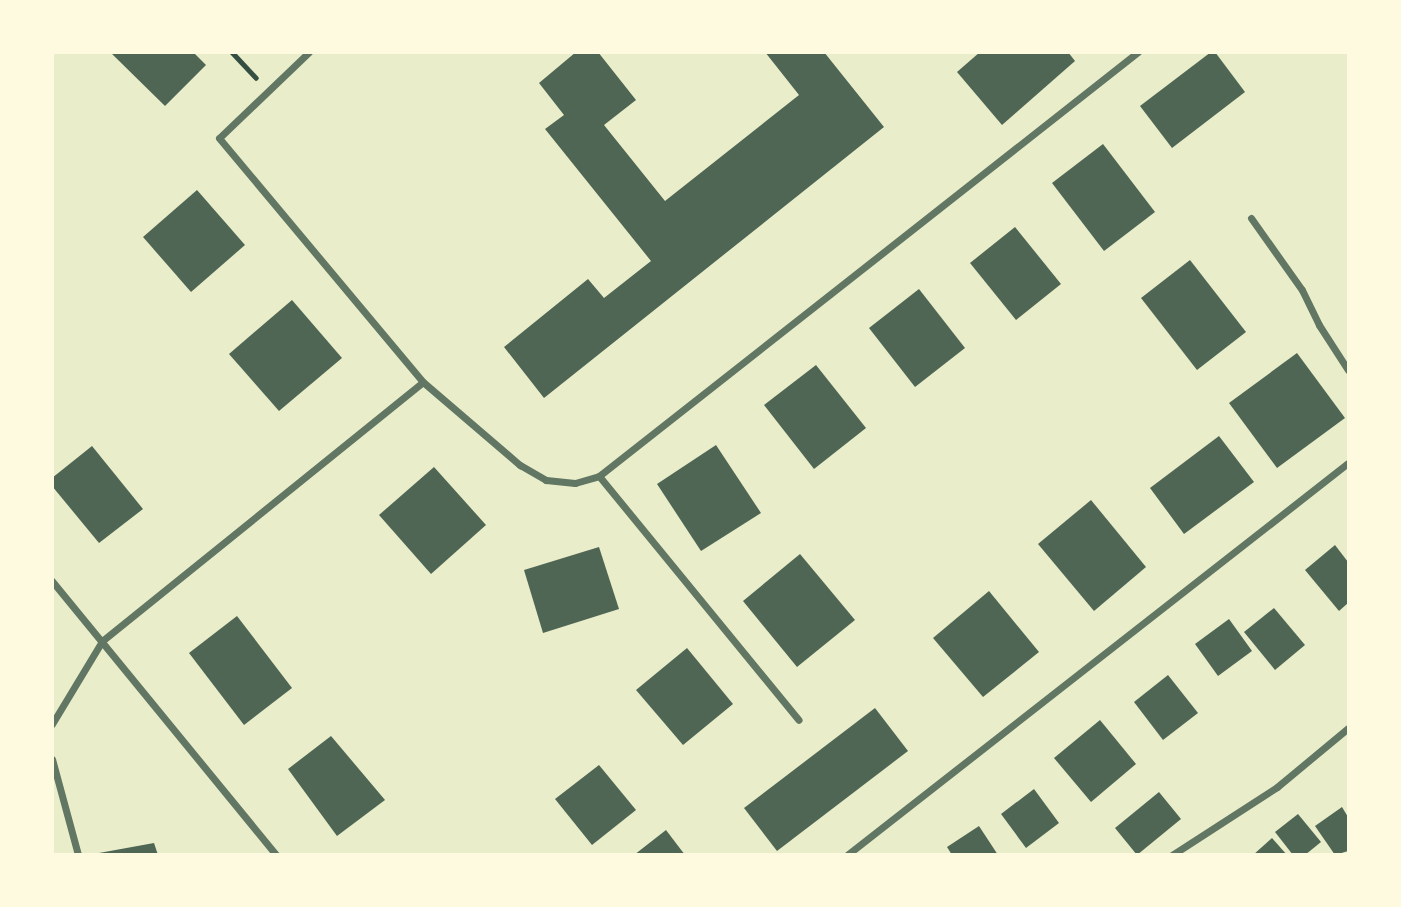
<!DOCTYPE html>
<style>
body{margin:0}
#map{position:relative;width:1401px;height:907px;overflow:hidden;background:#e9edc9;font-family:"Open Sans",sans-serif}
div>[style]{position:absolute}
.building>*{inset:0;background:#4f6655}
.path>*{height:4.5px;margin:-2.25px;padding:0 2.25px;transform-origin:2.25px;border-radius:2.25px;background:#344e41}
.minor>*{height:7px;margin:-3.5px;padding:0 3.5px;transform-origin:3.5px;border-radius:3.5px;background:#617663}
span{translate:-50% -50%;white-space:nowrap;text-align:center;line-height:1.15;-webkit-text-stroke:5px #fefae0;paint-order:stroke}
.frame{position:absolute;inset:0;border:54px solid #fefae0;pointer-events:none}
</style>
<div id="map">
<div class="building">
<i style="clip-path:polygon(110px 52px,193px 52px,206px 65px,165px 106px)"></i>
<i style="clip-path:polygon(576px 52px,598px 52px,636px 100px,604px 125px,665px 201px,799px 95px,765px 52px,824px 52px,884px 127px,544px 398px,504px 347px,588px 279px,604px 298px,651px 261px,545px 129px,564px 115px,539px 83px)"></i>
<i style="clip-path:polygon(980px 52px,1068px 52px,1075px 61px,1002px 125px,957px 72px)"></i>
<i style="clip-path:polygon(1211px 52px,1215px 52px,1245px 92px,1172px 148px,1140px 106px)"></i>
<i style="clip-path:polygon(1103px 144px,1155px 212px,1104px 251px,1052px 183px)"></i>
<i style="clip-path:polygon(197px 190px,245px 245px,191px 292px,143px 237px)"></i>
<i style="clip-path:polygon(1015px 227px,1061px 284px,1016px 320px,970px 263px)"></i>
<i style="clip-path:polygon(1190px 260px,1246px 332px,1197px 370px,1141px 298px)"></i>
<i style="clip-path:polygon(919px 289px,965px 348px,915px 387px,869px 328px)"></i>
<i style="clip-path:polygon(292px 300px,342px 358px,279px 411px,229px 354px)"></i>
<i style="clip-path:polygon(1297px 353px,1345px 418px,1277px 468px,1229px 403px)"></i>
<i style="clip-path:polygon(816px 365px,866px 428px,814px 469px,764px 405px)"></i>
<i style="clip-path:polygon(1219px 436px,1254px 482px,1184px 534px,1150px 488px)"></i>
<i style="clip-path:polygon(716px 445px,761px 513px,701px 551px,657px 484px)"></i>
<i style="clip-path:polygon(92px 446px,143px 509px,99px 543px,52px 486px,52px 478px)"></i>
<i style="clip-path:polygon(434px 467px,486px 525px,431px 574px,379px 515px)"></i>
<i style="clip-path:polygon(1091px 500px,1146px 567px,1094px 611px,1038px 544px)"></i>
<i style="clip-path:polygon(1335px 545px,1348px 562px,1348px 603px,1339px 611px,1305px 570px)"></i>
<i style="clip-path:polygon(599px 547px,619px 609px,543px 633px,524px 570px)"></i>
<i style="clip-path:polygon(800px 554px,855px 620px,797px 667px,743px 601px)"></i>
<i style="clip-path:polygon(989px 591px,1039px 652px,983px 697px,933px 638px)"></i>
<i style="clip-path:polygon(1274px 608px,1305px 645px,1275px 670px,1244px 632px)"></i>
<i style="clip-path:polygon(237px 616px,292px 688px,244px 725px,189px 653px)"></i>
<i style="clip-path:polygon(1229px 619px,1252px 651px,1218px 676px,1195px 644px)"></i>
<i style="clip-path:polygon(687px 648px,733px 704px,683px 745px,636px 690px)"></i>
<i style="clip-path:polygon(1168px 675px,1198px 713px,1163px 740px,1134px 702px)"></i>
<i style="clip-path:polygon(875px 708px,908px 751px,777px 851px,744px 808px)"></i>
<i style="clip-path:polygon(1100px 720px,1136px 764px,1091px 802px,1054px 758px)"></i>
<i style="clip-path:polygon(331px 736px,385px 800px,337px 836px,288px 769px)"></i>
<i style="clip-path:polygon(599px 765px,636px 810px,592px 845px,555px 799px)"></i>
<i style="clip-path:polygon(1034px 789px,1059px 823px,1026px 848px,1001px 814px)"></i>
<i style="clip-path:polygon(1159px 792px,1181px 819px,1137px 855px,1115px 828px)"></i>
<i style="clip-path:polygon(1342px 807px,1348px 817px,1348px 851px,1335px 855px,1315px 826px)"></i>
<i style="clip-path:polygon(1298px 814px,1321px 842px,1305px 855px,1293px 855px,1275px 832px)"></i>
<i style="clip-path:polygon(979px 826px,998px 855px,952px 855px,947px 847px)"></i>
<i style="clip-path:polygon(666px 830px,685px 855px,634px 855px)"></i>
<i style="clip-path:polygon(1272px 838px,1287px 855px,1253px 855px)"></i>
<i style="clip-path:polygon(154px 843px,158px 855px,99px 855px,99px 853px)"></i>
</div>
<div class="path">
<i style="left:232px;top:52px;width:35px;rotate:47deg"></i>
</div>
<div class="minor">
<i style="left:309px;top:52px;width:124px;rotate:136.3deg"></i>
<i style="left:219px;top:138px;width:318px;rotate:50.1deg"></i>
<i style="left:423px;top:382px;width:128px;rotate:40.6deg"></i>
<i style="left:520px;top:465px;width:30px;rotate:30deg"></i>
<i style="left:546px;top:480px;width:29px;rotate:6deg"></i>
<i style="left:575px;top:483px;width:25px;rotate:-16deg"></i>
<i style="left:599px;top:476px;width:686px;rotate:-38.19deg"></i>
<i style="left:1251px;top:218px;width:88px;rotate:54.7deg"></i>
<i style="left:1302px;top:290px;width:39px;rotate:64deg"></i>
<i style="left:1319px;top:325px;width:54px;rotate:57.2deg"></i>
<i style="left:599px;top:476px;width:315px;rotate:50.7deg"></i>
<i style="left:52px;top:581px;width:354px;rotate:50.7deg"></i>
<i style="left:52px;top:724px;width:97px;rotate:-58.9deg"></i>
<i style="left:102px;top:641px;width:412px;rotate:-38.9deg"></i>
<i style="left:52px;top:759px;width:99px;rotate:74.8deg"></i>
<i style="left:847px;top:855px;width:636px;rotate:-38.04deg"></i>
<i style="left:1172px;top:855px;width:125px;rotate:-32.9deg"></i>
<i style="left:1277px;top:787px;width:92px;rotate:-39.7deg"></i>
</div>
<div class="frame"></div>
</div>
